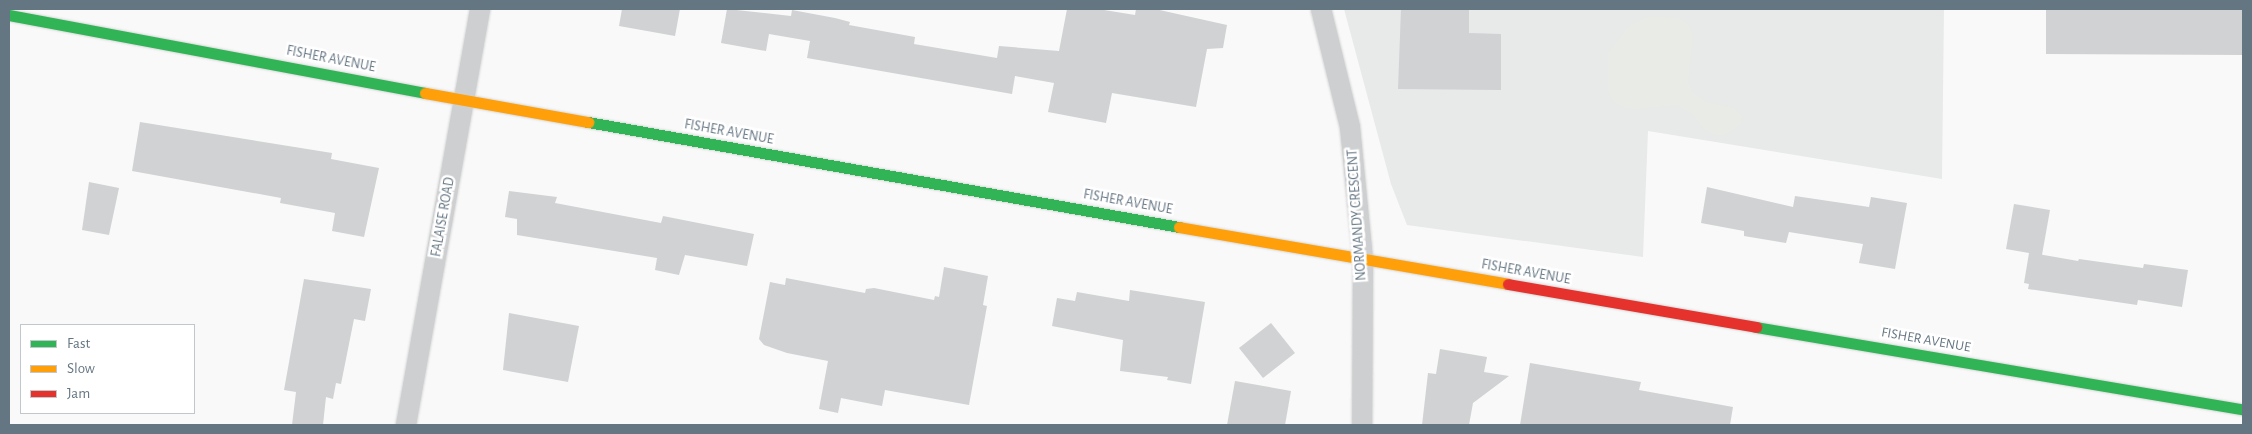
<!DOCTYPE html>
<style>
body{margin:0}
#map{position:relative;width:2252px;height:434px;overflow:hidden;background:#f9f9f9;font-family:"Alegreya Sans",sans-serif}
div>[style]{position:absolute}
.built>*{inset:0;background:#e8e9e9}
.green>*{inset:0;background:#e8ebe6}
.building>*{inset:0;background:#d0d2d3}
.roads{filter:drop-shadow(0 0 1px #d5d6d7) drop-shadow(0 0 1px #d5d6d7)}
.street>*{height:20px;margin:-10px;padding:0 10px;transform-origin:10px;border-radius:10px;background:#cecfd0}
.fast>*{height:11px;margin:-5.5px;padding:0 5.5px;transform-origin:5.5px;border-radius:5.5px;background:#30b455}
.slow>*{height:11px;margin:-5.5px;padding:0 5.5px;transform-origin:5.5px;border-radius:5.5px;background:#ff9f0a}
.jam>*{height:11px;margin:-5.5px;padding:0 5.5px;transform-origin:5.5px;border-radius:5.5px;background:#e5322d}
span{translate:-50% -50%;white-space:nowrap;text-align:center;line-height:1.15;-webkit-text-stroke:5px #fff;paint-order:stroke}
.street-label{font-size:14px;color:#657683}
.frame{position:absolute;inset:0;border:10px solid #657683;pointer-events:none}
.legend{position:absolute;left:20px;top:324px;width:175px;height:90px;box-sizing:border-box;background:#fff;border:1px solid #c1c8cd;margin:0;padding:6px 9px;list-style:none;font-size:15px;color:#657683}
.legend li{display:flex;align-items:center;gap:10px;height:25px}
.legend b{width:25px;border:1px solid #c1c8cd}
</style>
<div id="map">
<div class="built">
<i style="clip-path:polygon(1344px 9px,1944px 9px,1942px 179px,1648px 131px,1643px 257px,1407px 225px,1391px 184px)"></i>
</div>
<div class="green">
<i style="clip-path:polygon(1648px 16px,1678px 18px,1688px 24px,1693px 36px,1688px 82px,1693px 93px,1706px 102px,1734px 108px,1742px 116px,1741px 124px,1725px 135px,1716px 135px,1704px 129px,1692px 114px,1677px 105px,1638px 109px,1625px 108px,1614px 102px,1608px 91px,1608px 53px,1628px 27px)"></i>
</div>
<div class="building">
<i style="clip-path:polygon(622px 9px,680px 9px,675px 36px,619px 26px)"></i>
<i style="clip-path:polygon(727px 9px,791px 16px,792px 10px,835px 18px,850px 22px,849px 25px,915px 37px,914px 44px,997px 58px,999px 46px,1059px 51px,1067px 9px,1098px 9px,1135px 15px,1136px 9px,1155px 9px,1227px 25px,1223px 48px,1207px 49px,1196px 107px,1112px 93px,1106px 123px,1048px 112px,1054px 83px,1015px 76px,1012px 94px,807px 58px,810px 41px,769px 34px,766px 51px,721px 43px)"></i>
<i style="clip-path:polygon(1401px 9px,1469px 9px,1469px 33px,1501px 34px,1501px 90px,1398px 89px)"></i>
<i style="clip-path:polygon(2046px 9px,2243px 9px,2243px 55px,2046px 54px)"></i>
<i style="clip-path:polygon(140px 122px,332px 153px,331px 159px,379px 168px,364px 237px,332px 231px,335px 213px,280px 203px,281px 198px,132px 171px)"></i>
<i style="clip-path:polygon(89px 182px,119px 188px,109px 235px,82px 230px)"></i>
<i style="clip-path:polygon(1707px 187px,1793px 207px,1795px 196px,1869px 207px,1871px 197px,1907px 203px,1895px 269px,1859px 263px,1863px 244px,1789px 232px,1786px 243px,1744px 236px,1744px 231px,1701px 223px)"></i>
<i style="clip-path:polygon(509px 191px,557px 197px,555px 203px,661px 223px,663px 216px,754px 234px,747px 266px,685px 255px,679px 275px,655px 270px,657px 258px,517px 235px,517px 219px,505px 217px)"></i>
<i style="clip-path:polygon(2014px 204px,2050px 210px,2042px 255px,2038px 254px,2078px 261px,2079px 259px,2143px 268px,2144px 264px,2188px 270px,2182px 307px,2138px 300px,2137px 305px,2028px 289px,2029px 284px,2024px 283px,2029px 253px,2006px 249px)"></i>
<i style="clip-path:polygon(944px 267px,988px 276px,983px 305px,987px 306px,969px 405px,885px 390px,882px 406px,841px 398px,838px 413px,819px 409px,828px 361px,787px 353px,764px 345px,759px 339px,770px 282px,785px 285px,786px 278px,865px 293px,866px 289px,874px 288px,934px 300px,935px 296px,939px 297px)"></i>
<i style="clip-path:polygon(304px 279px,371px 289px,365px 321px,354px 319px,341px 384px,336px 383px,333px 399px,326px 397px,323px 425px,292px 425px,296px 392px,284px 390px)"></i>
<i style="clip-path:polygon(1130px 290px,1205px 302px,1191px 384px,1167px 380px,1168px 377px,1120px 371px,1123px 340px,1052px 326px,1057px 298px,1075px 301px,1077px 292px,1129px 301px)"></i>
<i style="clip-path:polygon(509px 313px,579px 326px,568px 382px,503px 370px)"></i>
<i style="clip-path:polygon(1271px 323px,1295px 353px,1263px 378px,1239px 348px)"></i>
<i style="clip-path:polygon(1440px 349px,1487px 357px,1484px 372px,1509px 376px,1473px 403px,1469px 425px,1422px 425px,1428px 373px,1436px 374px)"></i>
<i style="clip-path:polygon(1530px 363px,1641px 382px,1639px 390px,1733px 407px,1730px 425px,1520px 425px)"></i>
<i style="clip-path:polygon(1235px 381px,1291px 391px,1285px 425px,1227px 425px)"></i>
</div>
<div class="roads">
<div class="street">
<i style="left:1321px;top:9px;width:122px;rotate:76.2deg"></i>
<i style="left:1350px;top:127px;width:134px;rotate:84.4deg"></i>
<i style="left:1363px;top:260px;width:165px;rotate:90.3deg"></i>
<i style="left:406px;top:425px;width:423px;rotate:-79.9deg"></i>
</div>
<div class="fast">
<i style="left:9px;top:15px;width:423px;rotate:10.6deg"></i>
<i style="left:588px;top:122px;width:600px;rotate:10.07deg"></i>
<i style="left:1756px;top:327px;width:494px;rotate:9.6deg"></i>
</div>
<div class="slow">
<i style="left:425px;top:93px;width:166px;rotate:10.1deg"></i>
<i style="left:1179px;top:227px;width:334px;rotate:9.8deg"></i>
</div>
<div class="jam">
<i style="left:1508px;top:284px;width:252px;rotate:9.8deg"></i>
</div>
</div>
<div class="street-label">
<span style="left:331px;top:59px;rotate:11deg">FISHER AVENUE</span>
<span style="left:729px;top:132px;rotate:10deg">FISHER AVENUE</span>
<span style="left:1128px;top:202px;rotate:10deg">FISHER AVENUE</span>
<span style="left:1357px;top:215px;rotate:-94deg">NORMANDY CRESCENT</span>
<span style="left:443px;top:217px;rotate:-80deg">FALAISE ROAD</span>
<span style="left:1526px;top:272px;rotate:10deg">FISHER AVENUE</span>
<span style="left:1926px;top:340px;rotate:10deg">FISHER AVENUE</span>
</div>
<div class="frame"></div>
<ul class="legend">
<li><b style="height:6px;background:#30b455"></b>Fast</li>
<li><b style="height:6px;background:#ff9f0a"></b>Slow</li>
<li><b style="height:6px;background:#e5322d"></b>Jam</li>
</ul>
</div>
